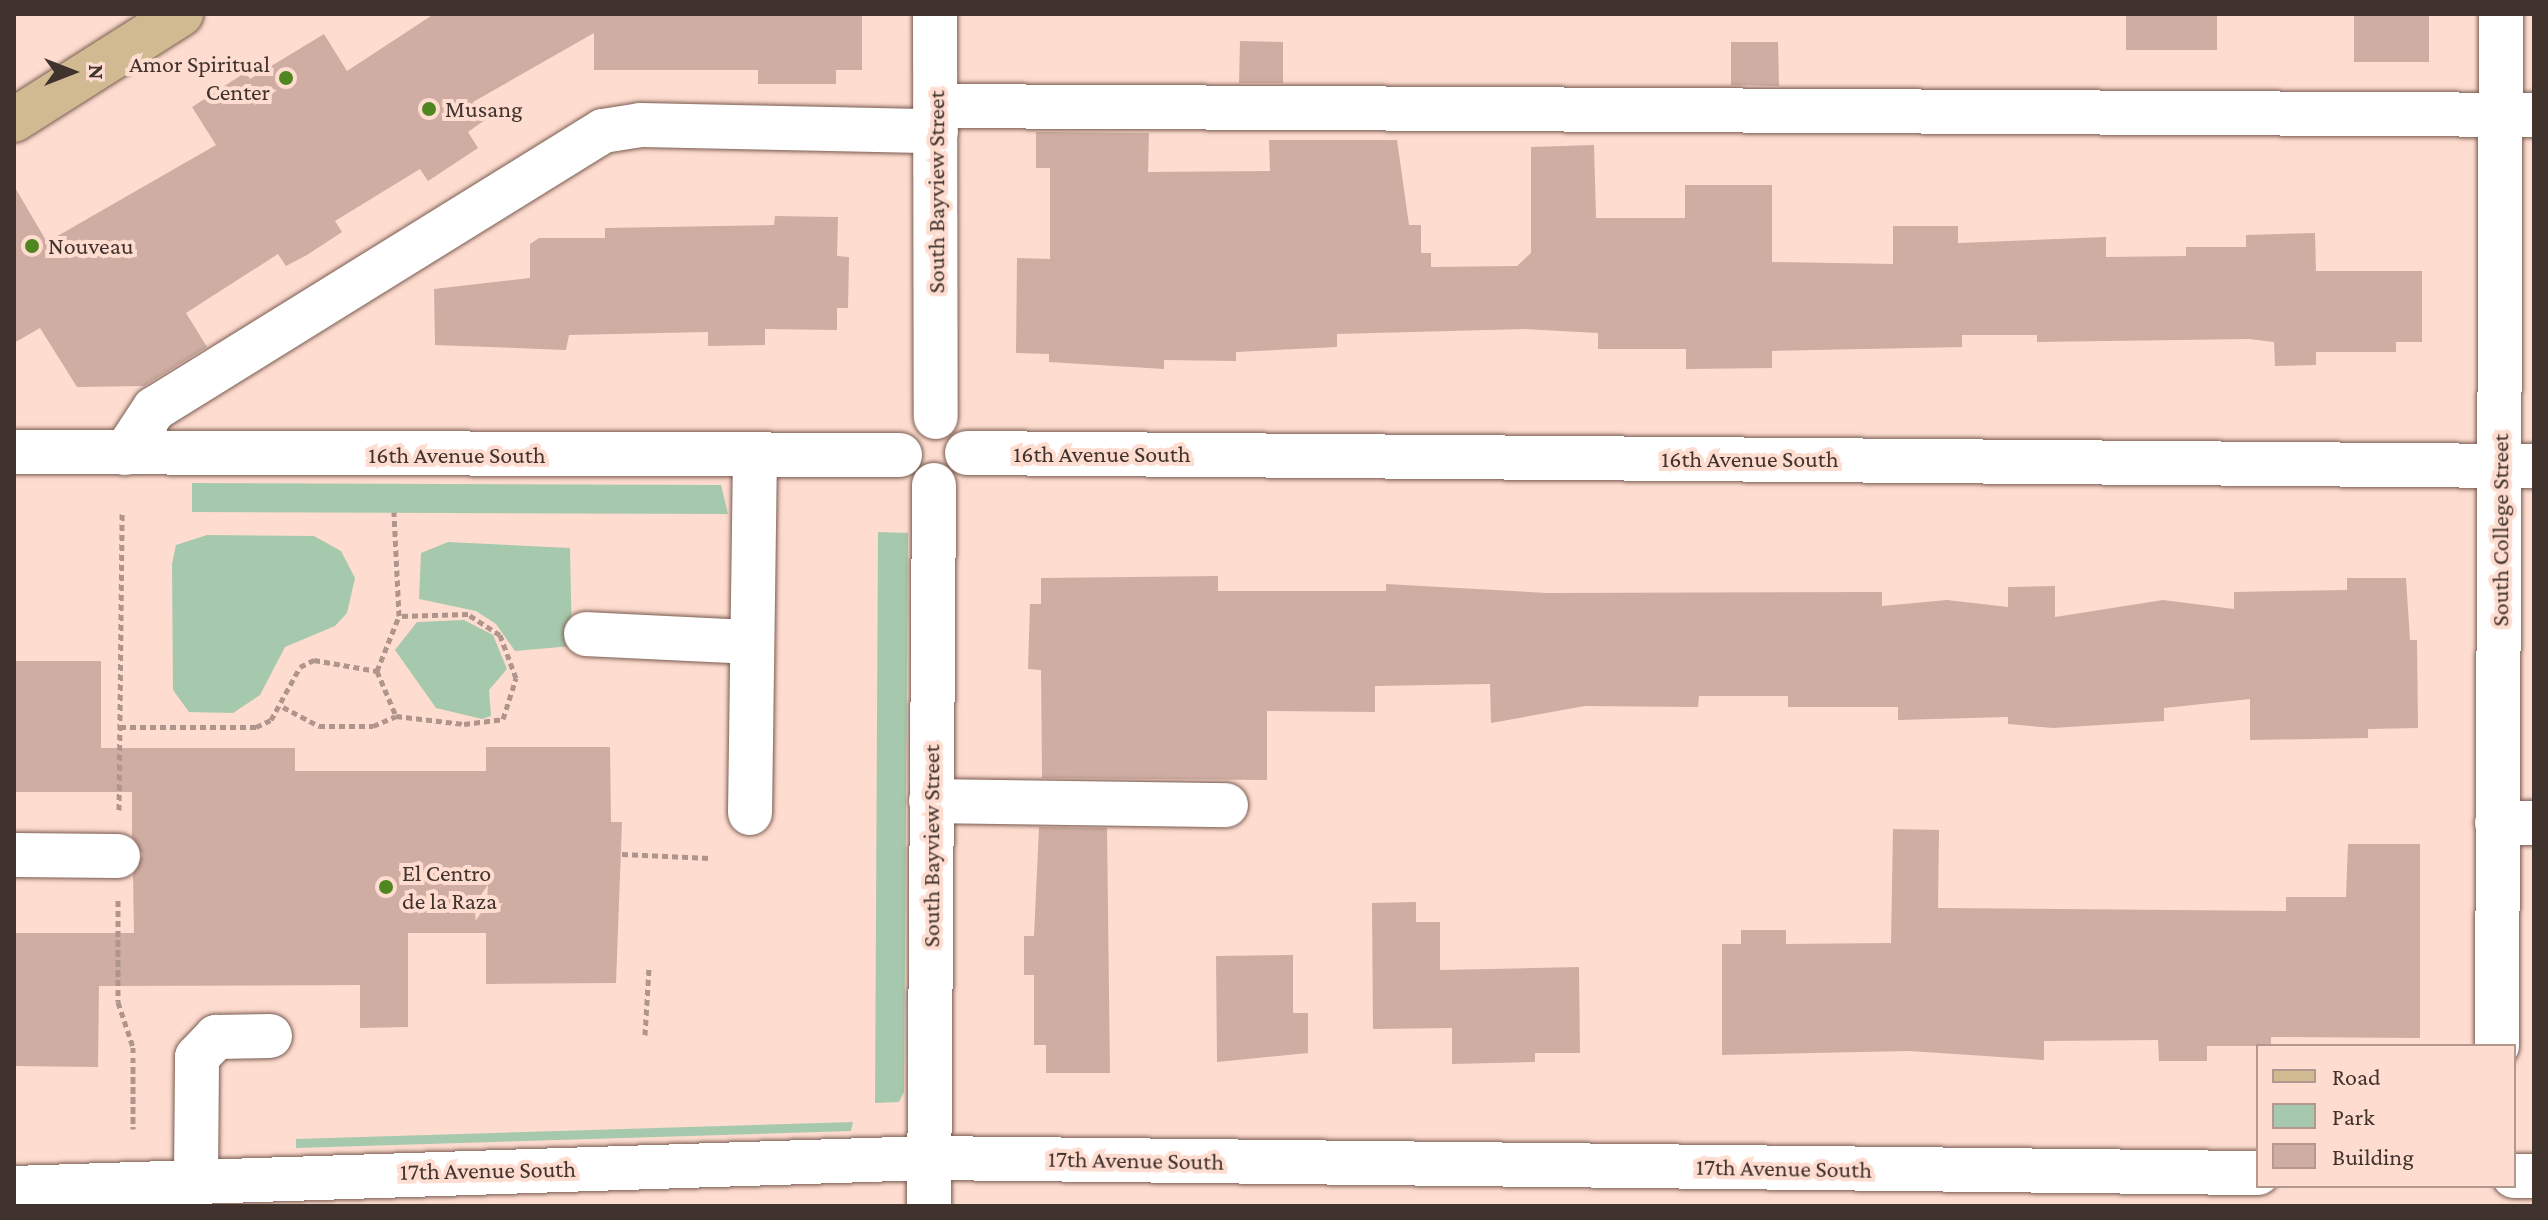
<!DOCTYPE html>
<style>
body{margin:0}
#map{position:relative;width:2548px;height:1220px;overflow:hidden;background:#fedccf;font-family:"Crimson Pro",serif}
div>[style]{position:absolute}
.green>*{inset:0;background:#a6c9ad}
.building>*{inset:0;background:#cfada2}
.path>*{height:5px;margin-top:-2.5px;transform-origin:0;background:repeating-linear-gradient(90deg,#af958b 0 6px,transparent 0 10px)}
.roads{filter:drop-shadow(0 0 2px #785b50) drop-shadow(0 0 2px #785b50)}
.minor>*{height:44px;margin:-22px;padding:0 22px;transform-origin:22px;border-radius:22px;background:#fff}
.major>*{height:44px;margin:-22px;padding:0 22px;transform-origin:22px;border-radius:22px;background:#d1ba91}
.dots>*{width:22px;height:22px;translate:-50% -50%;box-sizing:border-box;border:4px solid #fedccf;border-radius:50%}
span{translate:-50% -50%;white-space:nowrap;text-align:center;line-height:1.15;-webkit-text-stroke:8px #fedccf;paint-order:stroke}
.poi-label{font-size:24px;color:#40322d}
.right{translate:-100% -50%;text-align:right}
.left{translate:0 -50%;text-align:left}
.street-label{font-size:24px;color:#40322d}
.frame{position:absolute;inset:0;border:16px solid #40322d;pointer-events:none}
.legend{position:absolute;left:2256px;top:1044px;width:260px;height:144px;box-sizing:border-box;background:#fedccf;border:2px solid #b2988e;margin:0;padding:10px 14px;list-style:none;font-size:24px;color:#40322d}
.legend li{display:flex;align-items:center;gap:16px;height:40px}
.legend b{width:40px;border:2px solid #b2988e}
.north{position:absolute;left:32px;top:32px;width:80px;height:80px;-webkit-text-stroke:6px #fedccf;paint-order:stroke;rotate:90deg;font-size:22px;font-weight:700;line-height:32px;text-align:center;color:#40322d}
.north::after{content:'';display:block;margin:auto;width:28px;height:36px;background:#40322d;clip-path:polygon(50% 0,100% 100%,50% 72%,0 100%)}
</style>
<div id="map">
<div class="green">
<i style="clip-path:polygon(192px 483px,721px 485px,728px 514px,192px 512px)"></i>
<i style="clip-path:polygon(878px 532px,908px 533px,904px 1092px,899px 1102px,875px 1103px)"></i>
<i style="clip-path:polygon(207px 535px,314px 536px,341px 551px,355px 578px,347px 613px,335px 626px,285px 647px,260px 695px,233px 713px,189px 712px,173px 690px,172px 564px,176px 545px)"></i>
<i style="clip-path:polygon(448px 542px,570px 548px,572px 646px,515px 651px,496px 624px,476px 611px,419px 599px,421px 553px)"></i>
<i style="clip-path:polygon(464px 620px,493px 635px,507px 669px,489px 690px,491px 716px,482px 719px,436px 708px,395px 650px,417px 622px)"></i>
<i style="clip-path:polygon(853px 1122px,851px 1131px,296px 1148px,296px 1139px)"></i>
</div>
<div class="building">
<i style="clip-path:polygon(434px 14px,862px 14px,862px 70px,836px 70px,836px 84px,758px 84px,758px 70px,594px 70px,594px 33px,473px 102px,485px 120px,468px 132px,478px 148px,428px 181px,420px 169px,335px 221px,342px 232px,307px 255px,286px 266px,278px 254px,186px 313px,207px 347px,144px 386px,77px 387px,40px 328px,14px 343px,14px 186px,47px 242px,216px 145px,192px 107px,246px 72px,250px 79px,324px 34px,347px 71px)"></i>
<i style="clip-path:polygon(2126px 14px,2217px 14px,2217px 50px,2126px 50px)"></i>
<i style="clip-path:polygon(2354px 14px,2429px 14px,2429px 62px,2354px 62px)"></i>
<i style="clip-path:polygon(1240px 41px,1283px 42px,1283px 83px,1239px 83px)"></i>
<i style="clip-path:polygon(1731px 42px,1778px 42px,1779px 86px,1731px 85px)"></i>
<i style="clip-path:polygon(1036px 132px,1149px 133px,1148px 172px,1270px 171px,1269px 140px,1397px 140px,1409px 225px,1421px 225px,1421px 253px,1431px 253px,1431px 267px,1517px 266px,1531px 253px,1531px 147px,1594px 145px,1596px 218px,1685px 218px,1685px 185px,1772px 185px,1772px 262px,1893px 264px,1893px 226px,1958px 226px,1958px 243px,2106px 237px,2106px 257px,2186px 256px,2186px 247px,2246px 247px,2246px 235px,2315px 233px,2316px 271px,2422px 271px,2422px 342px,2396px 342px,2396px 352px,2316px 352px,2316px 365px,2275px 366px,2274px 342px,2249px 339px,2037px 342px,2037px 335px,1962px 335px,1962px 347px,1772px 351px,1772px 368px,1686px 369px,1686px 349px,1598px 349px,1598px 333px,1524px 329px,1337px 334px,1337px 347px,1236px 352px,1236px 361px,1164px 360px,1164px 369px,1049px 362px,1049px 354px,1016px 353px,1017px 258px,1050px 259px,1050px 168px,1036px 168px)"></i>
<i style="clip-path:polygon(775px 216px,838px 217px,837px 256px,849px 257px,848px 308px,837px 308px,837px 330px,765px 329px,765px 345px,708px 346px,708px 332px,569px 335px,566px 350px,435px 345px,434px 289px,530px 278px,530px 244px,539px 238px,605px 238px,605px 228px,774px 225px)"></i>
<i style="clip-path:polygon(1218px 576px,1218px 591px,1386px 591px,1386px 584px,1547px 593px,1882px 592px,1882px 606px,1947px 600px,2008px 607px,2008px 587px,2055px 586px,2055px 617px,2163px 600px,2234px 609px,2234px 592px,2347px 590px,2347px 578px,2406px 578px,2410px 640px,2417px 640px,2418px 728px,2368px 729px,2368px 738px,2250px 740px,2250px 699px,2164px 708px,2164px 721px,2053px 728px,2008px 724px,2008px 717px,1898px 720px,1898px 707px,1788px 707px,1788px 696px,1699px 696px,1698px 707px,1585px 706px,1491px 723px,1490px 684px,1375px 686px,1375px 712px,1267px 711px,1267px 780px,1042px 778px,1041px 670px,1028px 669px,1030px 604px,1041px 604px,1041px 578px)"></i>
<i style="clip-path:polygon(14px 661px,101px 661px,101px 748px,295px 748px,295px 771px,486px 771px,486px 747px,610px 747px,611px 822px,622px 822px,616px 983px,486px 984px,486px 933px,408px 933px,408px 1027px,360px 1028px,360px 985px,99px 986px,98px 1067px,14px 1066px,14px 933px,134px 933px,133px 875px,143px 855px,132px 836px,132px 792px,14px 792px)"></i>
<i style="clip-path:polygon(1039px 827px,1107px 828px,1110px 1073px,1046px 1073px,1046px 1045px,1034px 1045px,1034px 975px,1024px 975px,1024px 936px,1034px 936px)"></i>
<i style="clip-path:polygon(1893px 829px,1939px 830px,1938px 908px,2286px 911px,2286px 897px,2346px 897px,2348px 844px,2420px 844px,2420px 1038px,2271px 1037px,2271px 1046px,2207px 1046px,2207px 1061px,2159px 1061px,2158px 1040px,2044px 1041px,2044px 1060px,1909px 1051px,1722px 1055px,1722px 944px,1741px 944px,1741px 930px,1786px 930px,1786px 944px,1891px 943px)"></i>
<i style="clip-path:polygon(1416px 902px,1416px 922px,1440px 922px,1440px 970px,1579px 967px,1580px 1053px,1535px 1053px,1535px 1062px,1452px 1064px,1452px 1028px,1373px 1029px,1372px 903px)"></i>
<i style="clip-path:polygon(1293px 955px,1293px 1013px,1308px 1013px,1308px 1053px,1217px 1062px,1216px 956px)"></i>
</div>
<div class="path">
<i style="left:377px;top:671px;width:49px;rotate:67.1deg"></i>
<i style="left:283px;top:707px;width:41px;rotate:27.8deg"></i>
<i style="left:319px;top:726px;width:54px"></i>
<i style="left:373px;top:726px;width:25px;rotate:-23deg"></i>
<i style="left:396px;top:716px;width:68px;rotate:6.7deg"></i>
<i style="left:464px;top:724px;width:39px;rotate:-7deg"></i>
<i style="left:503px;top:719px;width:43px;rotate:-72.4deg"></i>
<i style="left:516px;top:678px;width:46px;rotate:-110.4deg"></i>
<i style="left:500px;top:635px;width:38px;rotate:-147deg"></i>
<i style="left:468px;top:614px;width:69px;rotate:178.3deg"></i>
<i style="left:120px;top:727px;width:136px"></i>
<i style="left:256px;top:727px;width:17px;rotate:-25deg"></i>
<i style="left:271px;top:720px;width:60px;rotate:-61.3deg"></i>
<i style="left:300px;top:667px;width:16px;rotate:-27deg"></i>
<i style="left:314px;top:660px;width:64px;rotate:9.9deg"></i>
<i style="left:377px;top:671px;width:59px;rotate:-68.2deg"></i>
<i style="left:399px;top:616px;width:104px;rotate:-92.8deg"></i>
<i style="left:119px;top:810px;width:298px;rotate:-89.4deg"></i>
<i style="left:622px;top:854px;width:88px;rotate:2.6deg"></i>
<i style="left:118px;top:900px;width:102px;rotate:90deg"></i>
<i style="left:118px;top:1002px;width:47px;rotate:71.6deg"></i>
<i style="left:133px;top:1047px;width:82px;rotate:90deg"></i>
<i style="left:645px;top:1035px;width:68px;rotate:-86.6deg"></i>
</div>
<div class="roads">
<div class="minor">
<i style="left:935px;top:14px;width:403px;rotate:89.9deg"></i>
<i style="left:936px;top:106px;width:1598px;rotate:0.32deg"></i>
<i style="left:14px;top:452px;width:886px;rotate:0.19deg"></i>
<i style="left:125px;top:453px;width:53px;rotate:-56.6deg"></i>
<i style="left:154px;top:409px;width:528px;rotate:-31.76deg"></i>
<i style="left:603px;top:131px;width:37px;rotate:-9deg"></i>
<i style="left:640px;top:125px;width:296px;rotate:1.2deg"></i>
<i style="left:967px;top:453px;width:1567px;rotate:0.48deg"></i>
<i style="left:586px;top:634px;width:165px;rotate:2.8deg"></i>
<i style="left:931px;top:801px;width:295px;rotate:0.8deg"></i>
<i style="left:750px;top:813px;width:356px;rotate:-89.2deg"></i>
<i style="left:2497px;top:823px;width:37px"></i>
<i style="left:14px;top:855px;width:104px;rotate:0.6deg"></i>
<i style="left:2497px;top:1046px;width:1032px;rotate:-89.78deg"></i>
<i style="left:2514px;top:1176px;width:20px"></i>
<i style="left:196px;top:1178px;width:121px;rotate:-89.5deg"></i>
<i style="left:197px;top:1057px;width:28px;rotate:-46deg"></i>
<i style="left:216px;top:1037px;width:54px;rotate:-1.1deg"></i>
<i style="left:14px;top:1188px;width:915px;rotate:-1.88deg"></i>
<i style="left:929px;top:1158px;width:1329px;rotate:0.65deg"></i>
<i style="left:929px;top:1206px;width:721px;rotate:-89.6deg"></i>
</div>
<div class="major">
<i style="left:14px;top:120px;width:198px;rotate:-32.4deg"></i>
</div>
</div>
<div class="dots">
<i style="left:286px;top:78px;background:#508620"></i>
<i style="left:429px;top:109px;background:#508620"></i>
<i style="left:32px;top:246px;background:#508620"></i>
<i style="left:386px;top:887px;background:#508620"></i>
</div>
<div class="poi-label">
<span class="right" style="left:270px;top:78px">Amor Spiritual<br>Center</span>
<span class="left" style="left:445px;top:109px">Musang</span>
<span class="left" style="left:48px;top:246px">Nouveau</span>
<span class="left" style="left:402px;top:887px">El Centro<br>de la Raza</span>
</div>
<div class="street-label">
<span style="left:936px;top:192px;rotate:-90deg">South Bayview Street</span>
<span style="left:1102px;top:454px">16th Avenue South</span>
<span style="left:457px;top:455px">16th Avenue South</span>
<span style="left:1750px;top:459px">16th Avenue South</span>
<span style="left:2500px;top:530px;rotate:-90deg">South College Street</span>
<span style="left:931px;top:846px;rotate:-90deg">South Bayview Street</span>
<span style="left:1136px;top:1160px;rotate:1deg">17th Avenue South</span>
<span style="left:1784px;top:1168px;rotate:1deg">17th Avenue South</span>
<span style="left:488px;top:1170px;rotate:-1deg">17th Avenue South</span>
</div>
<div class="frame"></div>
<ul class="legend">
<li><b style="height:10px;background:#d1ba91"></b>Road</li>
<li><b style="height:22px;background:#a6c9ad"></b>Park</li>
<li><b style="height:22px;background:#cfada2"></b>Building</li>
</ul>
<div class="north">N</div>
</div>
